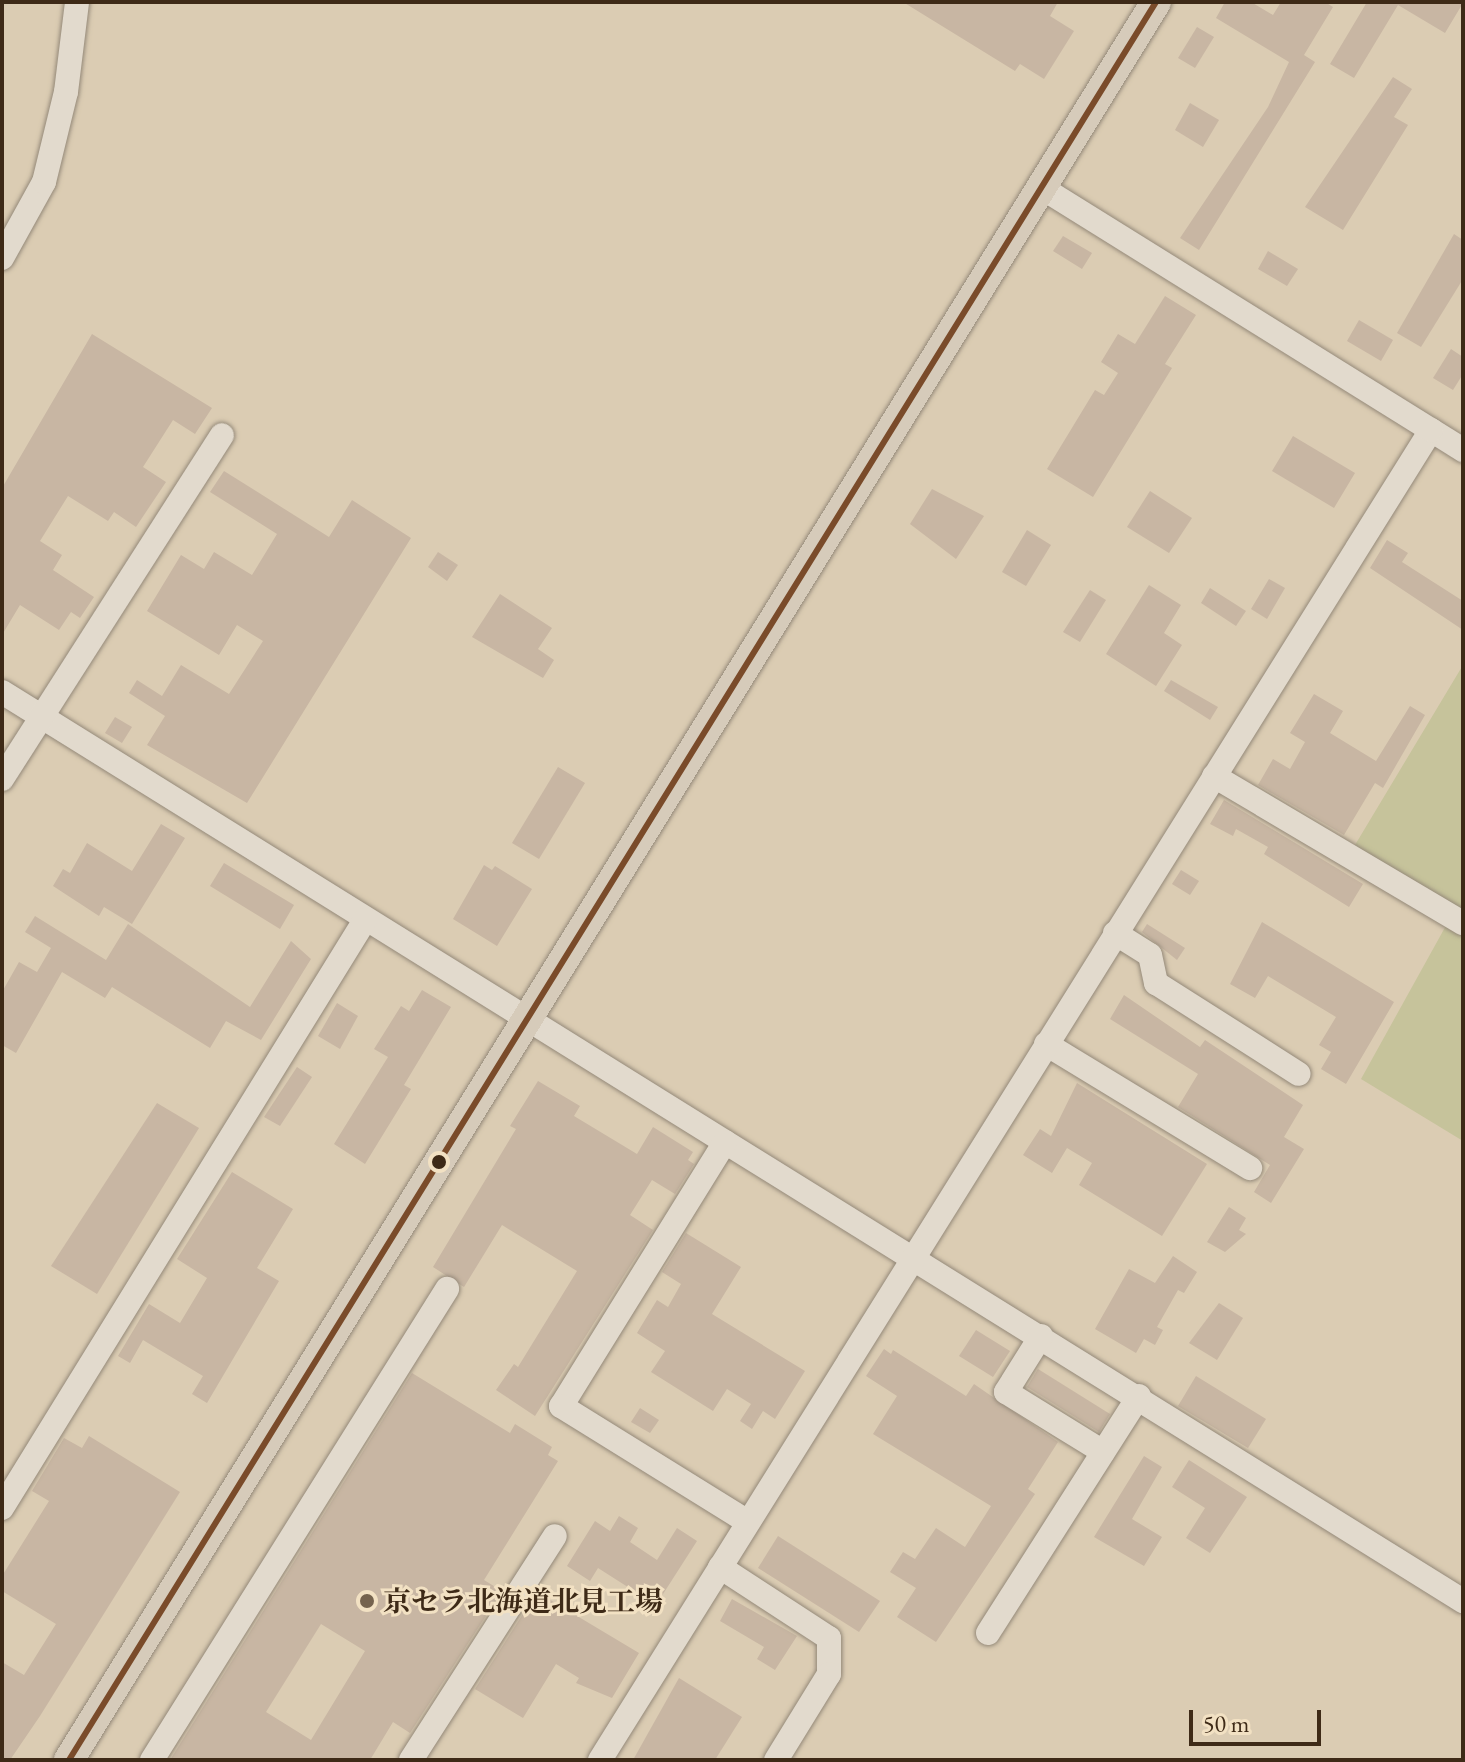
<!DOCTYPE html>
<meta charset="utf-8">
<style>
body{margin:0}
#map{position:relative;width:1465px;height:1762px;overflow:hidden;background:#dbccb3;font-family:"EB Garamond","Noto Serif JP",serif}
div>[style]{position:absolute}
.green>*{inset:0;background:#c6c39b}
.building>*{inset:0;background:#c8b6a3}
.roads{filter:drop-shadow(0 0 2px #948979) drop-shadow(0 0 2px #948979)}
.minor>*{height:24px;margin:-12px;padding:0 12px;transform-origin:12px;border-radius:12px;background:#e2dacd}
.major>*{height:30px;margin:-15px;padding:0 15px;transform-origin:15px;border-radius:15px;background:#d6cbba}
.bus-1>*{height:6px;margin:-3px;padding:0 3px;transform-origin:3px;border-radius:3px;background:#7a4b2a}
.dots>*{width:22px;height:22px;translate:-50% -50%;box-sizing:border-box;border:4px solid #f2e1c3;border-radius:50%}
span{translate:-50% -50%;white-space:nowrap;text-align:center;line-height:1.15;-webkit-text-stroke:6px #f2e1c3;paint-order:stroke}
.poi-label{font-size:28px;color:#3e2a17;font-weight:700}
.left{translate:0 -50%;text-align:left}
.frame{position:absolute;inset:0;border:4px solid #3e2a17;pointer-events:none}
.scale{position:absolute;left:1189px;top:1710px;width:132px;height:36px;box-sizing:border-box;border:4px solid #3e2a17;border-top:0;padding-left:10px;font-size:24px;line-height:28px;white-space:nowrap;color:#3e2a17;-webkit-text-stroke:6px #f2e1c3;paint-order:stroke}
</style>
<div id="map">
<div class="green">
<i style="clip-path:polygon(1463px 665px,1463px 1141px,1361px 1079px,1448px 922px,1346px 860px)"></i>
</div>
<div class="building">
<i style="clip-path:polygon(903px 2px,1058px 2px,1050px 16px,1074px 31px,1044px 79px,1020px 64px,1015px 71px)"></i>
<i style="clip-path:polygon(1225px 2px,1251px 2px,1273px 15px,1281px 2px,1325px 2px,1333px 7px,1304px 55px,1315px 62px,1199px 250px,1180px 238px,1268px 107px,1289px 62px,1216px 18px)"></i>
<i style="clip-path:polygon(1367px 2px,1463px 2px,1463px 3px,1445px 33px,1398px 5px,1354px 78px,1330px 64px)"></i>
<i style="clip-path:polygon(1197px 27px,1214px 37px,1195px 68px,1178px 58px)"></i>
<i style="clip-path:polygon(1393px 77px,1412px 89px,1394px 117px,1408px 125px,1343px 230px,1305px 207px)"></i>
<i style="clip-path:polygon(1190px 103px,1219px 120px,1203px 147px,1175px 130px)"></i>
<i style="clip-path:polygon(1454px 234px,1463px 240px,1463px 279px,1421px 347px,1397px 333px)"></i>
<i style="clip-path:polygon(1063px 236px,1092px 253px,1082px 269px,1053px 251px)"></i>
<i style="clip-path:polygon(1268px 251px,1298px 269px,1287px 286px,1258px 269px)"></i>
<i style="clip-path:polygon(1165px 296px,1196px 315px,1165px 364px,1172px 368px,1093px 497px,1047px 469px,1095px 390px,1104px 395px,1118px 373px,1101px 362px,1118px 334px,1135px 344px)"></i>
<i style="clip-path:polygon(1359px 320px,1393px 340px,1381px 361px,1347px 341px)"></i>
<i style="clip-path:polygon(92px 334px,212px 408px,195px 434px,173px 420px,143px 467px,166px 482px,136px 527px,114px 512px,108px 521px,68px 496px,40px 541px,62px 555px,53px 570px,94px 597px,80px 618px,71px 612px,59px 630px,20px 605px,2px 635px,2px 488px)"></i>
<i style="clip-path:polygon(1451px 349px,1463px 357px,1463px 374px,1453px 390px,1433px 378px)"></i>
<i style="clip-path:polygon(1293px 436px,1355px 473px,1334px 508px,1272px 471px)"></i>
<i style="clip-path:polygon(224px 471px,329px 537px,352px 500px,411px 538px,247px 803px,147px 745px,165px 716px,129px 693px,137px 680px,162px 696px,181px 665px,229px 694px,263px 641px,237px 625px,219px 655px,147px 611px,181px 555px,204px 569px,214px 552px,252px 575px,277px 534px,210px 492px)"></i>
<i style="clip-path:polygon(932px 489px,984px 516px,956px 559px,910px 524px)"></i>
<i style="clip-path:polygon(1150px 491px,1192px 518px,1169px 553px,1127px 527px)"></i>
<i style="clip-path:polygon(1027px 530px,1051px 545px,1026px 586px,1002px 572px)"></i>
<i style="clip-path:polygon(1387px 540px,1408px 553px,1402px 562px,1463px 601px,1463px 630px,1370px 568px)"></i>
<i style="clip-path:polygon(438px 552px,458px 565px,447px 581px,428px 567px)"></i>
<i style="clip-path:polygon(1269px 579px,1285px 588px,1267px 619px,1251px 609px)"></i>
<i style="clip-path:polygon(1149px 585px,1181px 605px,1164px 633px,1182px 645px,1156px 686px,1106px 654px)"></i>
<i style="clip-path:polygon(1210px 588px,1246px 611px,1236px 626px,1201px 603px)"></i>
<i style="clip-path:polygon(1090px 590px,1106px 600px,1080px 642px,1063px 632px)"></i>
<i style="clip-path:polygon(500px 594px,552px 628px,538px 649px,554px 660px,543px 678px,472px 637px)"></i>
<i style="clip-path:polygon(1171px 680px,1218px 707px,1210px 720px,1164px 691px)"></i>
<i style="clip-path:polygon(1314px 694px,1343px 711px,1330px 733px,1376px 761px,1410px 706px,1425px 715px,1383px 788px,1375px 783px,1344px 835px,1258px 785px,1273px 759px,1290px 769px,1305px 742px,1290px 733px)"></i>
<i style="clip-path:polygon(115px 717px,132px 727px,122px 743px,105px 733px)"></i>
<i style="clip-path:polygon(558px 767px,585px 783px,539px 859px,512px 843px)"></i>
<i style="clip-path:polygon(1224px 800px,1363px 884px,1349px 907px,1264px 854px,1268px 847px,1236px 829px,1233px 836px,1210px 824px)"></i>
<i style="clip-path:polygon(161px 824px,185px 838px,132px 924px,104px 907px,99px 916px,53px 886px,63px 869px,70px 873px,87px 843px,132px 871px)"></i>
<i style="clip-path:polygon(224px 863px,294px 905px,280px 929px,210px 886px)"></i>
<i style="clip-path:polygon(484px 865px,492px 870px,495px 866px,532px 889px,497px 946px,453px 919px)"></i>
<i style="clip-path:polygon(1181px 870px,1199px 881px,1190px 895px,1172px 884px)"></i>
<i style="clip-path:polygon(35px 916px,106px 960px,128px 924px,250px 1007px,291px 941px,311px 959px,261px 1040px,226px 1021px,210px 1048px,112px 987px,105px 998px,62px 972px,16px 1053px,2px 1045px,2px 992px,19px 962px,37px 972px,51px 948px,25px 932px)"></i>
<i style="clip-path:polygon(1262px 922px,1394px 1002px,1346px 1084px,1321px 1069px,1331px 1052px,1319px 1045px,1336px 1017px,1268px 976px,1255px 998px,1230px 984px)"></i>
<i style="clip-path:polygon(1147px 924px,1185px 948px,1177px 960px,1142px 932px)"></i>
<i style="clip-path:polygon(422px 990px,451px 1007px,404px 1085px,411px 1089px,365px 1164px,334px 1144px,388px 1057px,374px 1049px,401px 1006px,409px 1011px)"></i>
<i style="clip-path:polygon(1124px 995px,1200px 1047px,1205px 1040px,1303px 1105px,1284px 1137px,1304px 1149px,1271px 1203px,1254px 1192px,1270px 1165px,1178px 1107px,1198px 1074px,1110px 1019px)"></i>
<i style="clip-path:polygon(337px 1003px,358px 1016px,340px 1049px,318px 1036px)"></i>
<i style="clip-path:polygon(297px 1067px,312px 1077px,280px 1126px,264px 1117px)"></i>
<i style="clip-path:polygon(538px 1081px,580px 1106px,574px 1116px,637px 1154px,653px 1127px,693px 1152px,688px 1160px,694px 1164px,675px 1194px,652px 1180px,630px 1215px,653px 1230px,535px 1416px,496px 1390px,514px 1364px,518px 1367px,577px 1271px,502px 1225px,464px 1287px,433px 1267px,516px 1129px,510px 1126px)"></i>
<i style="clip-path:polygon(1077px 1083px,1207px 1164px,1162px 1236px,1079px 1185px,1092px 1163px,1067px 1148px,1052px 1173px,1023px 1155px,1040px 1129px,1051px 1136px)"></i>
<i style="clip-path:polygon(157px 1103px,199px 1128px,97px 1294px,51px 1266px)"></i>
<i style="clip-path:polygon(232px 1172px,293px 1209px,257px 1268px,279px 1281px,207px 1403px,192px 1394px,203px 1376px,143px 1340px,130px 1363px,118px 1356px,149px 1304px,180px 1323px,207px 1278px,177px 1259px)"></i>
<i style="clip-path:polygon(1229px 1207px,1246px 1218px,1239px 1230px,1246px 1234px,1225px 1252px,1207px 1242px)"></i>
<i style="clip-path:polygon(686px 1233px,741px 1267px,712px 1314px,805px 1371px,775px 1419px,763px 1411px,752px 1429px,740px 1421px,751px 1404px,727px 1389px,713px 1411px,651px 1372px,665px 1351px,637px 1333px,657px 1300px,668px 1307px,681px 1284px,662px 1272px)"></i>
<i style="clip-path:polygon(1173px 1256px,1197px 1272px,1184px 1293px,1178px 1290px,1157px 1327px,1163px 1330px,1155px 1345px,1144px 1339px,1136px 1353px,1095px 1329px,1129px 1269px,1155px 1283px)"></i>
<i style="clip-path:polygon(1219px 1303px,1243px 1318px,1217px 1360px,1189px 1343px)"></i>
<i style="clip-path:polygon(976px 1330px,1010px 1351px,993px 1377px,959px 1356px)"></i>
<i style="clip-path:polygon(884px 1349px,891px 1354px,893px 1350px,966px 1396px,974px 1384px,1058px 1442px,1028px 1489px,1035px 1494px,936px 1642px,897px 1617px,916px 1588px,890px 1572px,903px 1552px,915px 1559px,936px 1528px,965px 1547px,991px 1506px,873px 1434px,897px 1396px,866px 1376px)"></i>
<i style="clip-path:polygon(1038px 1369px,1110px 1414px,1099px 1432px,1027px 1387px)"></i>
<i style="clip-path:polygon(evenodd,412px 1373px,510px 1433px,515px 1424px,552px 1447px,548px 1455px,558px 1461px,484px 1580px,502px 1591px,410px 1733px,393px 1722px,370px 1760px,170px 1760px,412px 1373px,321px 1624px,365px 1651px,311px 1740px,266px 1712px,321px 1624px)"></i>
<i style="clip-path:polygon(1196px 1376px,1266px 1419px,1248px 1448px,1178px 1406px)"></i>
<i style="clip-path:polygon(640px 1408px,659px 1420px,650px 1433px,631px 1422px)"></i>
<i style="clip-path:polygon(89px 1436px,180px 1492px,40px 1716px,10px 1760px,2px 1760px,2px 1662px,24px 1675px,56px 1624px,2px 1591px,2px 1576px,49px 1501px,32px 1491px,64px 1438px,82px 1448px)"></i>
<i style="clip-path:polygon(1144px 1456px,1162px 1467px,1132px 1519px,1162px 1537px,1144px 1566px,1094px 1537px)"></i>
<i style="clip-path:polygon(1189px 1460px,1247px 1497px,1210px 1553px,1186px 1538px,1205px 1508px,1172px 1487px)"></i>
<i style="clip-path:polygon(619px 1516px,638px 1528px,630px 1542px,657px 1560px,677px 1528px,697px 1541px,656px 1605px,598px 1568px,590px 1581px,567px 1566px,595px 1521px,610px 1531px)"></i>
<i style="clip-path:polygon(778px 1536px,880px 1601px,859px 1632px,758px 1568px)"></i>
<i style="clip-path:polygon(537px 1592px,639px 1653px,612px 1698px,576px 1683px,579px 1678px,556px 1664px,523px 1718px,475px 1689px)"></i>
<i style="clip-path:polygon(732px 1599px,797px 1636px,775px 1670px,757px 1659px,764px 1647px,720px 1621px)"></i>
<i style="clip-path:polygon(679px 1678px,742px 1717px,715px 1760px,633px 1760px)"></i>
</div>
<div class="roads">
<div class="minor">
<i style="left:2px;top:258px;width:87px;rotate:-61.1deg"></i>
<i style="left:44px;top:182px;width:93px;rotate:-76.3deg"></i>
<i style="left:66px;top:92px;width:91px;rotate:-83deg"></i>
<i style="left:1431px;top:430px;width:38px;rotate:32deg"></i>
<i style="left:2px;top:692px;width:1721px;rotate:31.89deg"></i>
<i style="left:1214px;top:776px;width:289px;rotate:30.6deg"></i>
<i style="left:2px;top:779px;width:408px;rotate:-57.4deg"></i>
<i style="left:1115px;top:933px;width:41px;rotate:32.2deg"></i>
<i style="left:1150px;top:955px;width:29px;rotate:78deg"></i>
<i style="left:1156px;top:983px;width:169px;rotate:32.5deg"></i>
<i style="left:1046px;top:1044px;width:239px;rotate:31.3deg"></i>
<i style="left:725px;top:1142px;width:311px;rotate:121.8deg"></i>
<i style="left:561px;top:1406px;width:220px;rotate:31.8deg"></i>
<i style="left:1041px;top:1336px;width:66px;rotate:122deg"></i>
<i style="left:1006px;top:1392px;width:114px;rotate:31.7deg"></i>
<i style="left:2px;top:1508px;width:691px;rotate:-58.31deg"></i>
<i style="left:720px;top:1567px;width:130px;rotate:33.1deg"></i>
<i style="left:829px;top:1638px;width:36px;rotate:90deg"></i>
<i style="left:829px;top:1674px;width:101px;rotate:121.6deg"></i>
<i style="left:988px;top:1633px;width:281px;rotate:-57.5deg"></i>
<i style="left:152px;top:1760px;width:556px;rotate:-57.94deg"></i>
<i style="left:411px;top:1760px;width:266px;rotate:-57.3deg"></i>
<i style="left:600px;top:1760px;width:1568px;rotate:-58deg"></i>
<i style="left:1431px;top:430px;width:458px;rotate:-148.1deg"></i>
</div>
<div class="major">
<i style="left:69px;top:1760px;width:2067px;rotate:-58.27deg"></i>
</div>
</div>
<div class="bus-1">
<i style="left:69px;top:1760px;width:2067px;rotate:-58.27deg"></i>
</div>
<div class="dots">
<i style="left:439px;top:1162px;background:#3e2a17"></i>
<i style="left:367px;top:1601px;background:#75634e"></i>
</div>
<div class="poi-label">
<span class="left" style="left:383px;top:1601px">京セラ北海道北見工場</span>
</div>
<div class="frame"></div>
<div class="scale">50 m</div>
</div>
